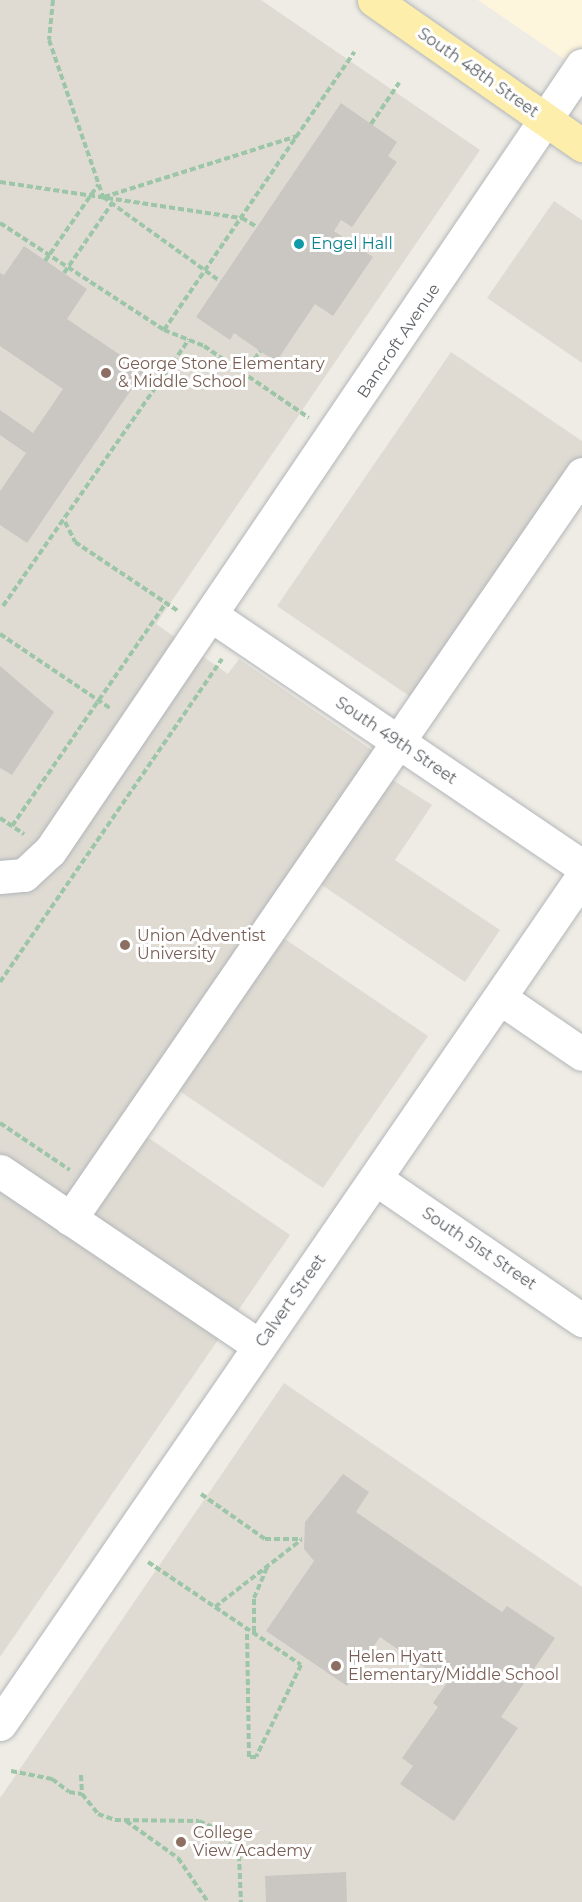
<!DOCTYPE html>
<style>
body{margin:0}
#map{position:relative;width:582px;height:1902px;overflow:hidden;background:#efece5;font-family:Montserrat,sans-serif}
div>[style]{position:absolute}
.commercial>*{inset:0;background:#fdf5dc}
.education>*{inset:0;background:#dfdbd3}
.building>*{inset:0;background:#cac7c2}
.path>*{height:4px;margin-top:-2px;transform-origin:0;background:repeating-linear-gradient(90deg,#9cc6a7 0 6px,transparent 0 9px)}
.roads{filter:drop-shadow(0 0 2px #b2b6b9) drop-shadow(0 0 2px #b2b6b9)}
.minor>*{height:33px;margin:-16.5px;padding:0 16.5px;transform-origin:16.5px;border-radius:16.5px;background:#fff}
.major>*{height:33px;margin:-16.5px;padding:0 16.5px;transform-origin:16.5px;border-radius:16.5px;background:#fdeeac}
.dots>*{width:16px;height:16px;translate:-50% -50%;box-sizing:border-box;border:3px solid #fff;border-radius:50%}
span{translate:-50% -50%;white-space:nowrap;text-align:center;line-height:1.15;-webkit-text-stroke:6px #fff;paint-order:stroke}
.street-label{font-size:16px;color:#5d6165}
.culture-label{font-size:16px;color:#0d838f}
.left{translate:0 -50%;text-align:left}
.education-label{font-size:16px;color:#785e54}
</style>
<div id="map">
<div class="commercial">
<i style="clip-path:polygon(478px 0,582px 0,582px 71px,579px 69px)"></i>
</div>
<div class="education">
<i style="clip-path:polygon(0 0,261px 0,480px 150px,156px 624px,228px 674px,239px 659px,379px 755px,143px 1134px,290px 1235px,0 1657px)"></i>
<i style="clip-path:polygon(554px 201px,582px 220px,582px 363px,487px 298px)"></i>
<i style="clip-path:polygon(451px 352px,582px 441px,582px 461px,418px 702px,277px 606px)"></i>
<i style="clip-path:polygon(388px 777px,432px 805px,395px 860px,500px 930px,465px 982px,316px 881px)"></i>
<i style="clip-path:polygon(279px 935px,428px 1036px,323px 1188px,175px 1088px)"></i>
<i style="clip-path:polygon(284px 1383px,582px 1587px,582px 1902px,0 1902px,0 1798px)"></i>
</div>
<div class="building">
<i style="clip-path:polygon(341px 103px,397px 142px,388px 156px,397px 162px,352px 227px,341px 220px,334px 231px,373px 257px,333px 316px,315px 304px,276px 362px,234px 333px,230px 340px,196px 317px)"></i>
<i style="clip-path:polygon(24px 246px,87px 289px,67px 319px,144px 371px,27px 543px,0 525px,0 491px,26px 453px,0 435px,0 410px,33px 433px,63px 389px,0 346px,0 273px,4px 275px)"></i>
<i style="clip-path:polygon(0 666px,54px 712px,12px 775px,0 768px)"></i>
<i style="clip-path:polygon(343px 1474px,369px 1492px,356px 1512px,502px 1612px,507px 1606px,555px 1638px,501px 1717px,518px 1728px,454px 1821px,400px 1784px,413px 1766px,402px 1758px,438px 1707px,433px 1703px,447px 1683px,380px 1637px,347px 1686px,266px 1631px,314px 1561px,304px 1549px,305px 1522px)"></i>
<i style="clip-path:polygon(346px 1872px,347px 1902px,266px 1902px,265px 1876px)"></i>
</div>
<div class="path">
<i style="left:53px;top:0;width:40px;rotate:95.7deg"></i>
<i style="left:49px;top:40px;width:166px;rotate:71deg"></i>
<i style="left:103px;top:197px;width:144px;rotate:35.7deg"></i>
<i style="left:371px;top:124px;width:50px;rotate:-55.7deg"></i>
<i style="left:0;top:182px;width:245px;rotate:8.5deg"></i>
<i style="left:242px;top:218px;width:17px;rotate:31deg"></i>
<i style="left:104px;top:197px;width:202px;rotate:-17.5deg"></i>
<i style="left:0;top:223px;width:196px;rotate:33.1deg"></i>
<i style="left:164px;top:330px;width:43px;rotate:21.8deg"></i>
<i style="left:204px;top:346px;width:127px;rotate:34.4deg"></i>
<i style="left:45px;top:261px;width:93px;rotate:-55.1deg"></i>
<i style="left:64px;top:273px;width:86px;rotate:-55.4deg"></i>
<i style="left:164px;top:330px;width:337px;rotate:-55.6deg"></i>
<i style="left:244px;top:374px;width:28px;rotate:-55deg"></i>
<i style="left:65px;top:522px;width:22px;rotate:63deg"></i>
<i style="left:75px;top:542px;width:124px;rotate:33.8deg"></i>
<i style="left:3px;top:606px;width:325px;rotate:-55.1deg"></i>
<i style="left:0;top:634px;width:134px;rotate:34deg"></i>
<i style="left:0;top:818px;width:29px;rotate:34deg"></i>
<i style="left:12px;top:826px;width:271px;rotate:-55.4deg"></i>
<i style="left:0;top:982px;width:392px;rotate:-55.5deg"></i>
<i style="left:0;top:1123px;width:84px;rotate:33.9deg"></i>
<i style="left:201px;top:1494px;width:78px;rotate:35.1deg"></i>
<i style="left:265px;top:1539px;width:37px"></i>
<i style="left:148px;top:1562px;width:184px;rotate:33.9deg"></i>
<i style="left:301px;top:1665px;width:102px;rotate:116.1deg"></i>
<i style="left:256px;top:1757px;width:7px;rotate:180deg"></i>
<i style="left:249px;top:1757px;width:129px;rotate:-90.9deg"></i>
<i style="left:215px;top:1607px;width:109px;rotate:-37.9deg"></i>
<i style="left:254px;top:1632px;width:34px;rotate:-90deg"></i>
<i style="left:254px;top:1598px;width:34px;rotate:-67deg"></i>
<i style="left:11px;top:1771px;width:42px;rotate:11deg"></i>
<i style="left:52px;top:1779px;width:21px;rotate:37deg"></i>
<i style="left:69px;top:1792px;width:13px;rotate:9deg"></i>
<i style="left:82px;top:1794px;width:26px;rotate:51deg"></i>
<i style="left:98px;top:1814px;width:18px;rotate:19deg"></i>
<i style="left:115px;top:1820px;width:84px;rotate:0.7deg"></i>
<i style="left:199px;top:1821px;width:20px;rotate:24deg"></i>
<i style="left:217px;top:1829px;width:34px;rotate:50deg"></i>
<i style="left:239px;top:1855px;width:47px;rotate:87.6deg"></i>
<i style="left:81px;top:1775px;width:19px;rotate:87deg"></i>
<i style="left:126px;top:1821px;width:64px;rotate:35.4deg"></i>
<i style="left:178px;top:1858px;width:53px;rotate:55.7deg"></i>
</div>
<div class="roads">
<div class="minor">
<i style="left:211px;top:615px;width:448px;rotate:34.1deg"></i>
<i style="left:0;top:877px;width:24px;rotate:-5deg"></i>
<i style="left:24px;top:875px;width:35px;rotate:-43deg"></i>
<i style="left:50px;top:851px;width:949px;rotate:-55.91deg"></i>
<i style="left:500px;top:998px;width:99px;rotate:34.3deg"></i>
<i style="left:0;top:1171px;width:313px;rotate:34deg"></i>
<i style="left:376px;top:1179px;width:250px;rotate:34.4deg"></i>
<i style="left:70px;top:1219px;width:904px;rotate:-55.5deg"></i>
<i style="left:0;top:1724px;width:1028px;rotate:-55.51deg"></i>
</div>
<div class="major">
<i style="left:374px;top:0;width:254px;rotate:34.9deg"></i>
</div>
</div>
<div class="dots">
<i style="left:299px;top:244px;background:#0f9aa8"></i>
<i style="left:106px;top:373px;background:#8d6e63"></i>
<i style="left:125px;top:945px;background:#8d6e63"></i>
<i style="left:336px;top:1666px;background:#8d6e63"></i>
<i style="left:181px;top:1842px;background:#8d6e63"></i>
</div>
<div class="street-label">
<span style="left:478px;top:73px;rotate:35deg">South 48th Street</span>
<span style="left:399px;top:341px;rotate:-56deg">Bancroft Avenue</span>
<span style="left:396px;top:741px;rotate:34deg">South 49th Street</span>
<span style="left:479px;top:1249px;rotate:34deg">South 51st Street</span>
<span style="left:291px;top:1301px;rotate:-55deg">Calvert Street</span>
</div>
<div class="culture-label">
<span class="left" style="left:311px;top:244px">Engel Hall</span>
</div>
<div class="education-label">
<span class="left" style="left:118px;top:373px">George Stone Elementary<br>&amp; Middle School</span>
<span class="left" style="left:137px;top:945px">Union Adventist<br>University</span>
<span class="left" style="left:348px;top:1666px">Helen Hyatt<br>Elementary/Middle School</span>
<span class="left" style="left:193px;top:1842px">College<br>View Academy</span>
</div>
</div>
